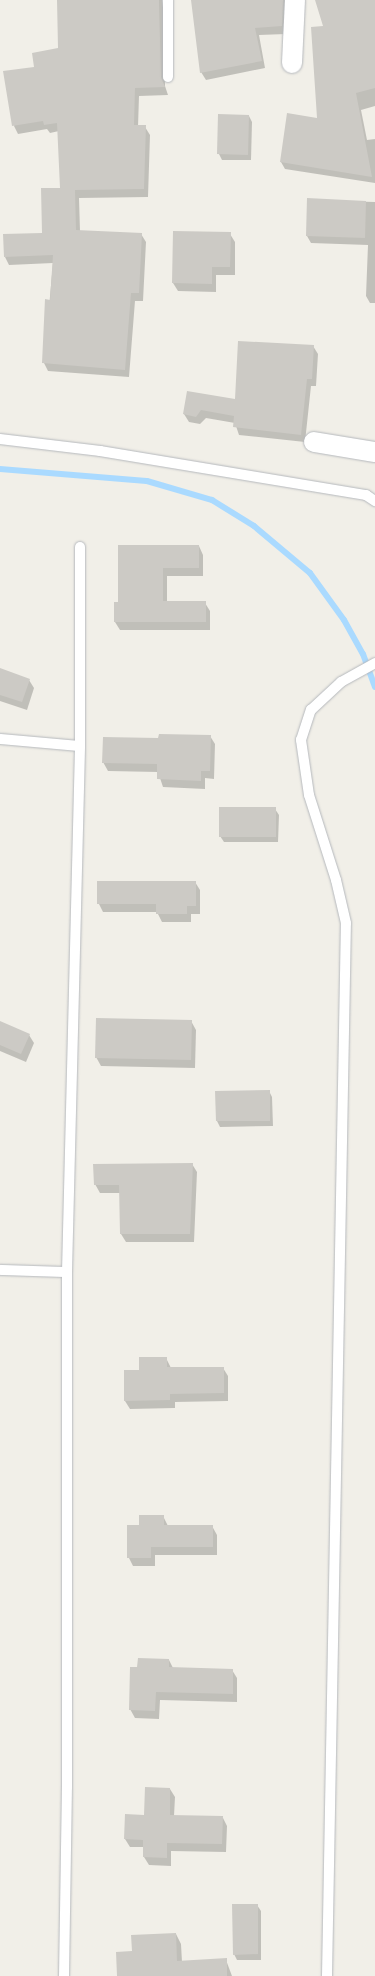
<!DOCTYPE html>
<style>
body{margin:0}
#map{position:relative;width:375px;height:1976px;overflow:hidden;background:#f1efe8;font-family:Overpass,sans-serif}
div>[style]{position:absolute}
.shadow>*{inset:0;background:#0003}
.stream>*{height:6px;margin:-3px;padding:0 3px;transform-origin:3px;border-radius:3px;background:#aadaff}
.building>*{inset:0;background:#cccac5}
.roads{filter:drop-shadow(0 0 1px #b5b8bc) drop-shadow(0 0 1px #b5b8bc)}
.service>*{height:10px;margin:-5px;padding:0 5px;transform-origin:5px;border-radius:5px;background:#fff}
.minor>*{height:20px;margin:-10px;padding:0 10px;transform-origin:10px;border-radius:10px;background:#fff}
span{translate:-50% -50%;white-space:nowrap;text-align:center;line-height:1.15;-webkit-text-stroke:4.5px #fff;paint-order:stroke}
</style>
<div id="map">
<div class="shadow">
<i style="clip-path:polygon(58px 0,162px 0,165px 23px,165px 86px,168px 95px,139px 96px,138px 127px,145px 127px,150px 135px,148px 197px,79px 198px,80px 231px,141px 234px,146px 242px,143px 301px,135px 301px,129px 377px,48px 371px,44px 363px,53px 263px,9px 265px,5px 257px,43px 234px,61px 189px,59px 131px,50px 133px,47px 129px,18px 134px,14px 126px,35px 68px,59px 49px)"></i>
<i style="clip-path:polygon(192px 0,288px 0,286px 34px,259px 35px,265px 68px,206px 80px,201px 72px)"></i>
<i style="clip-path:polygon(317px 0,375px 0,375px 106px,361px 110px,367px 140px,375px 139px,375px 183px,285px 169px,281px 162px,319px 119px,325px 28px)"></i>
<i style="clip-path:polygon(249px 116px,252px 122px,251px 160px,222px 160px,219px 154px)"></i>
<i style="clip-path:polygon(308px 200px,375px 202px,375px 303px,370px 303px,366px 296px,368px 245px,311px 243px,307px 236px)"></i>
<i style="clip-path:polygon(230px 234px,235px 242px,235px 275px,216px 275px,216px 292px,178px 291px,173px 283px)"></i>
<i style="clip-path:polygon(313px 346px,318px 354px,316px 386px,311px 386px,305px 442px,239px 435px,235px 423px,206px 418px,200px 424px,189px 422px,184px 414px,236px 401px)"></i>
<i style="clip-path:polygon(199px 546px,203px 555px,203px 576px,167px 576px,167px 603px,205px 603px,210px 611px,210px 630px,120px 630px,115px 622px,119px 604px,119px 547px)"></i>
<i style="clip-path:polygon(0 669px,29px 680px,34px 688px,27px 710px,0 701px)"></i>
<i style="clip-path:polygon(210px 736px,215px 744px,214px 779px,205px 778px,205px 789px,163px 787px,158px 772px,108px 771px,103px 762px,160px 740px)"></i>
<i style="clip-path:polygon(275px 809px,279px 815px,278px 842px,224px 842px,220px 836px)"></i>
<i style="clip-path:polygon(195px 882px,200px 890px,200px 914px,191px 914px,191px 922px,162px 922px,157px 912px,103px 912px,99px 904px)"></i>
<i style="clip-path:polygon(191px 1021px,196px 1030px,195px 1068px,101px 1066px,96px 1057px)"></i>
<i style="clip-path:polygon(0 1022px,29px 1035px,34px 1043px,26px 1062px,0 1051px)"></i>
<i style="clip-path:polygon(269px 1091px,272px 1097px,273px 1126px,220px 1127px,217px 1121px)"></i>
<i style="clip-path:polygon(192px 1164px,197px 1172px,194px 1242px,126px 1242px,121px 1234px,121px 1193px,100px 1193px,95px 1184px)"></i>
<i style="clip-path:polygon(166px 1358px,171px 1368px,223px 1368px,228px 1376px,228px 1401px,175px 1402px,175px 1408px,130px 1409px,125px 1401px,125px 1371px,141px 1371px)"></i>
<i style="clip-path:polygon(163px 1516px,168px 1526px,212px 1526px,217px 1535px,217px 1555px,155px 1555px,155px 1566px,133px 1566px,129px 1558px,141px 1526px)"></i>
<i style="clip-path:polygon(169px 1660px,173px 1668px,232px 1670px,237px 1678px,237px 1702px,160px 1700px,159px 1719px,135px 1718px,130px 1709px)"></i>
<i style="clip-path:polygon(170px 1789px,175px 1797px,174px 1816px,223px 1818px,227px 1826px,226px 1852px,171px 1851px,171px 1866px,149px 1865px,144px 1857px,144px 1847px,130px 1847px,125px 1839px)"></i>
<i style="clip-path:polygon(257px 1905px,261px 1911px,261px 1960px,237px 1960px,234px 1954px)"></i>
<i style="clip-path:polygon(176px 1934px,181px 1944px,182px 1962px,226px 1960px,232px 1976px,118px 1976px)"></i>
</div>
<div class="stream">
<i style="left:0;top:469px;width:147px;rotate:4.7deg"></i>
<i style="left:147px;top:481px;width:68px;rotate:16.3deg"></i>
<i style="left:212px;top:500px;width:49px;rotate:31.8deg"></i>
<i style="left:254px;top:526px;width:73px;rotate:40deg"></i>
<i style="left:310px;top:573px;width:58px;rotate:54.1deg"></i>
<i style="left:344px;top:620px;width:39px;rotate:61deg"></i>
<i style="left:363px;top:654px;width:35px;rotate:70deg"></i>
</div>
<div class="building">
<i style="clip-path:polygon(57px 0,159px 0,161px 77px,165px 87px,135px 88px,134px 125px,146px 125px,144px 189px,75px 190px,76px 230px,142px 233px,139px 293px,131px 293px,125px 370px,42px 363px,45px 299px,50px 300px,53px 255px,4px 257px,3px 234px,42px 233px,41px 188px,60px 188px,57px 123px,44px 125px,43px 121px,12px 126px,3px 71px,34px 67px,32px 53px,58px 48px)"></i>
<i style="clip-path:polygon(191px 0,283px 0,282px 26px,255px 28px,262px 61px,200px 73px)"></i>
<i style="clip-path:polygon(315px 0,375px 0,375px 88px,356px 93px,372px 177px,280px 162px,287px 113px,317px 118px,311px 27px,323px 26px)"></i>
<i style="clip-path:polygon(218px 114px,249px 115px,248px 155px,217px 154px)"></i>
<i style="clip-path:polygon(307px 198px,366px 201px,365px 238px,306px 236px)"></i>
<i style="clip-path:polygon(173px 231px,231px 232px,230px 267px,212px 267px,212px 284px,172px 283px)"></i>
<i style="clip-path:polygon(238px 341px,314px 345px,312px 379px,307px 379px,301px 435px,233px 427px,234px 416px,201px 410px,196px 417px,183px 414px,187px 391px,235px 399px)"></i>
<i style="clip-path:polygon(118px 545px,199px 545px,199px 568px,163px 568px,163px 601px,206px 601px,206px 622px,114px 622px,114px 602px,118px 602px)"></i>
<i style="clip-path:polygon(0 668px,30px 679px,22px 702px,0 695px)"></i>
<i style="clip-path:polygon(159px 734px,211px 735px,210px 771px,201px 771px,201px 781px,157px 779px,157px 764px,102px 763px,103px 737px,158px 738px)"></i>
<i style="clip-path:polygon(219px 807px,276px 807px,276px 837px,219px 837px)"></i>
<i style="clip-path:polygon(97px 881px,196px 881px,196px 906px,187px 906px,187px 914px,156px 914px,156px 904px,97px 904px)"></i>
<i style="clip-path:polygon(96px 1018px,192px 1020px,191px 1060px,95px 1058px)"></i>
<i style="clip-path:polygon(0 1021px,30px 1034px,21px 1054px,0 1045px)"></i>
<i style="clip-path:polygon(270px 1090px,270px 1121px,216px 1121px,215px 1091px)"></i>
<i style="clip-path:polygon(193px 1163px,190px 1234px,120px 1234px,119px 1185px,94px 1185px,93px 1164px)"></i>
<i style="clip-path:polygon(139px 1357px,167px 1357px,167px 1367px,224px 1367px,224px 1393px,170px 1394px,170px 1400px,124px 1401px,124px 1370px,139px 1370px)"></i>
<i style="clip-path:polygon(139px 1515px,164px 1515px,164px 1525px,213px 1525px,213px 1547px,151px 1547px,151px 1558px,127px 1558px,127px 1525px,139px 1525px)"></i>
<i style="clip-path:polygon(138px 1658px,169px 1659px,169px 1667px,233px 1669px,233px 1694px,156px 1692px,155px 1711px,129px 1710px,130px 1667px,137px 1667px)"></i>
<i style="clip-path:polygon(145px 1787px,170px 1788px,170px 1815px,223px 1816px,222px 1844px,167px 1843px,167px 1858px,143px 1857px,143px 1840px,124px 1839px,125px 1814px,144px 1815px)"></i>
<i style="clip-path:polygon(232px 1904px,258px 1904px,258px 1954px,233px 1955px)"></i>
<i style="clip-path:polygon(176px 1933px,177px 1961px,227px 1958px,227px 1976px,117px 1976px,116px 1952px,132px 1951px,131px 1935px)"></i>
</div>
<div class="roads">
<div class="service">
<i style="left:168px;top:77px;width:77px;rotate:-90deg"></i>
<i style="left:0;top:439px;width:101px;rotate:6.8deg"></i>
<i style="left:100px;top:451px;width:270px;rotate:9.4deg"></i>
<i style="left:366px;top:495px;width:11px;rotate:34deg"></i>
<i style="left:0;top:739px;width:80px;rotate:5deg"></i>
<i style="left:0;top:1270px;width:67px;rotate:1.7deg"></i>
<i style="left:64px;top:1976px;width:189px;rotate:-89.1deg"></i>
<i style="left:67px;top:1787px;width:515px;rotate:-90deg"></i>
<i style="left:67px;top:1272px;width:526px;rotate:-88.58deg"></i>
<i style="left:80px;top:746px;width:199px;rotate:-90deg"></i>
<i style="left:327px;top:1976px;width:1053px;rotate:-88.97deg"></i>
<i style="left:346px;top:923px;width:44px;rotate:-103.1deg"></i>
<i style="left:336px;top:880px;width:89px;rotate:-107.6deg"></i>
<i style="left:309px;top:795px;width:56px;rotate:-98.3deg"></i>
<i style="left:301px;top:740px;width:32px;rotate:-72deg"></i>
<i style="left:311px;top:710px;width:41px;rotate:-43deg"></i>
<i style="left:341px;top:682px;width:39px;rotate:-29deg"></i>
</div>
<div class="minor">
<i style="left:292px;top:63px;width:63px;rotate:-87.3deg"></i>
<i style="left:314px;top:442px;width:62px;rotate:9.3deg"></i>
</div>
</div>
</div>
